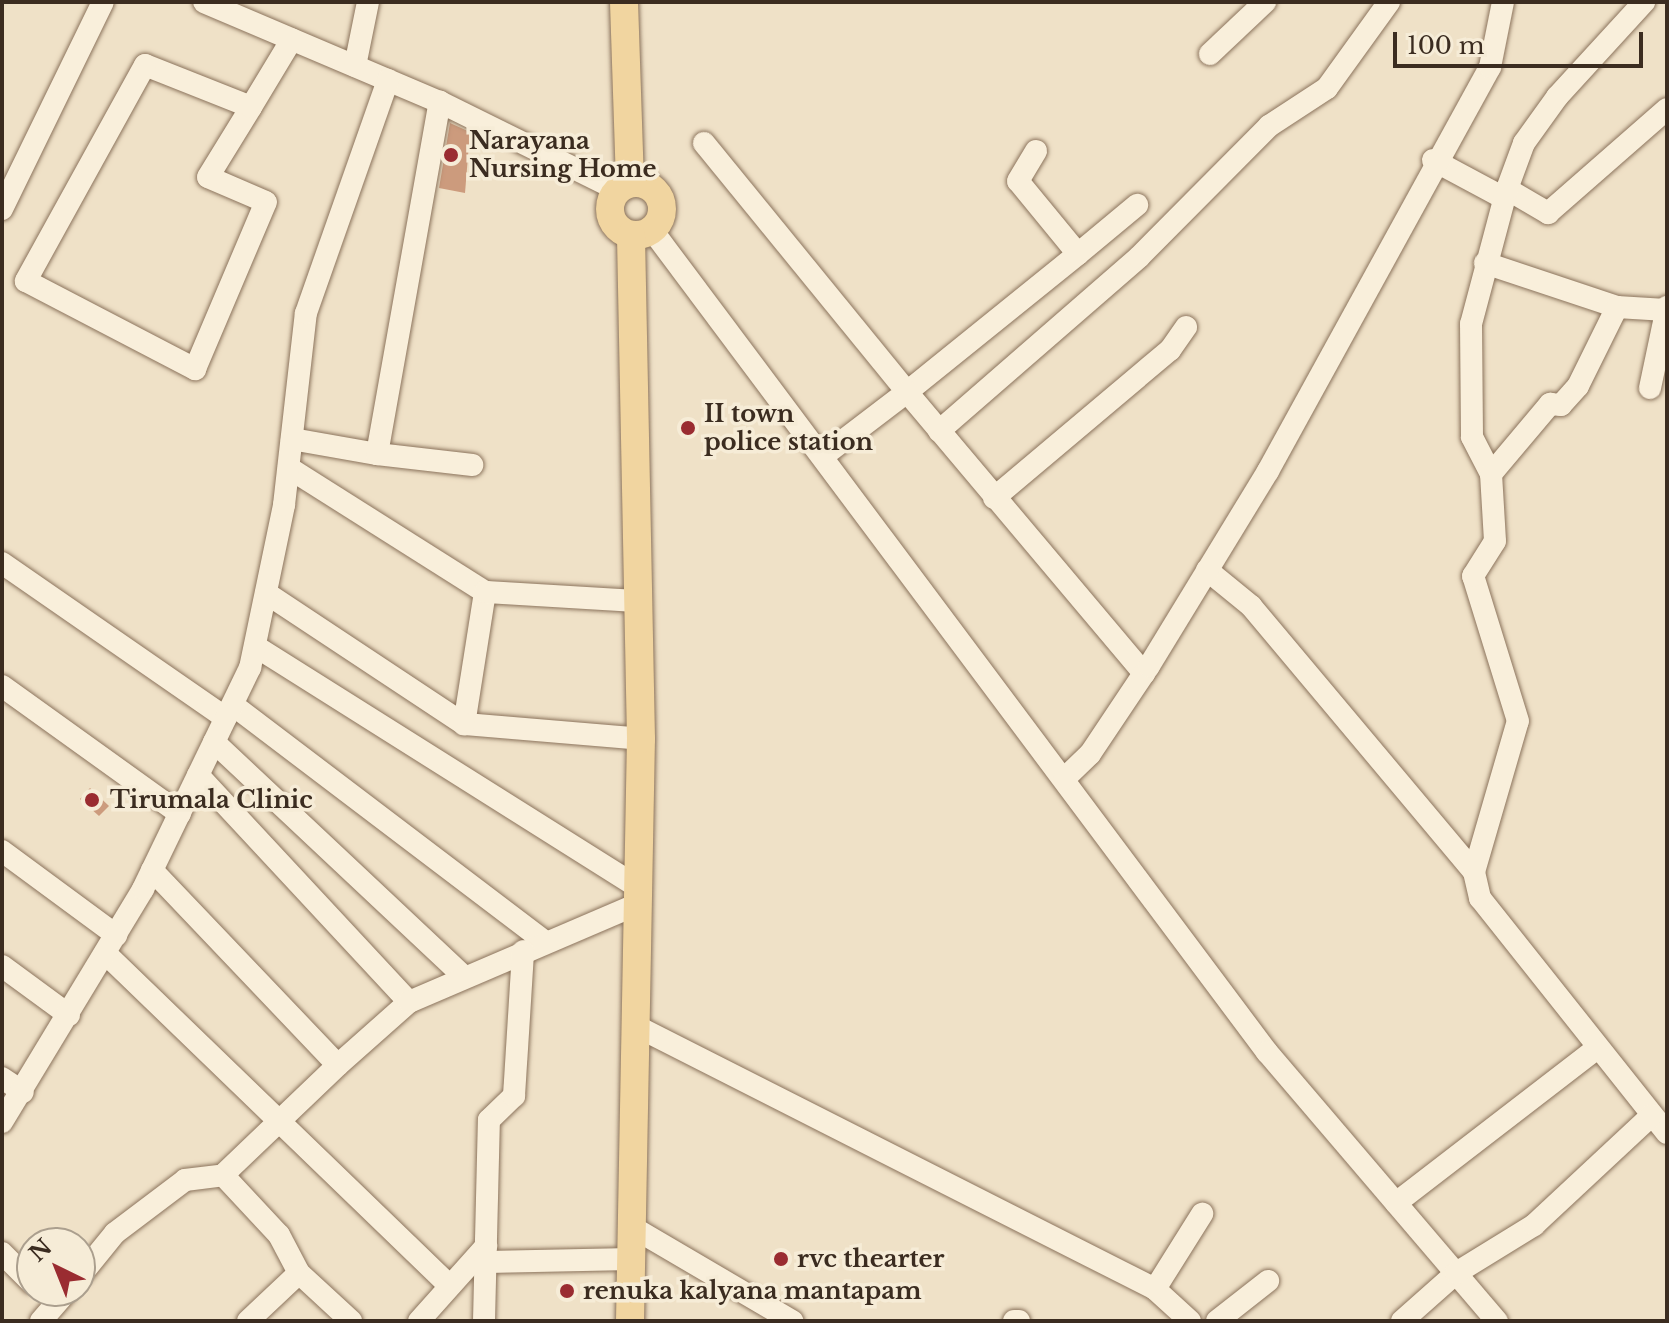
<!DOCTYPE html>
<style>
body{margin:0}
#map{position:relative;width:1669px;height:1323px;overflow:hidden;background:#efe1c7;font-family:"Libre Baskerville",serif}
div>[style]{position:absolute}
.building>*{inset:0;background:#cc9b7d}
.roads{filter:drop-shadow(0 0 2px #8b735c) drop-shadow(0 0 2px #8b735c)}
.minor>*{height:22px;margin:-11px;padding:0 11px;transform-origin:11px;border-radius:11px;background:#f9efdb}
.major>*{height:28px;margin:-14px;padding:0 14px;transform-origin:14px;border-radius:14px;background:#f1d5a0}
.major>.ring{margin:-14px;padding:0;box-sizing:content-box;background:none;border:28px solid #f1d5a0;border-radius:50%}
.dots>*{width:22px;height:22px;translate:-50% -50%;box-sizing:border-box;border:4px solid #f6ecd7;border-radius:50%}
span{translate:-50% -50%;white-space:nowrap;text-align:center;line-height:1.15;-webkit-text-stroke:7px #f6ecd7;paint-order:stroke}
.poi-label{font-size:24px;color:#3b2c20;font-weight:700}
.left{translate:0 -50%;text-align:left}
.frame{position:absolute;inset:0;border:4px solid #3b2c20;pointer-events:none}
.north{position:absolute;left:16px;top:1227px;width:80px;height:80px;box-sizing:border-box;background:#f6ecd7;border:2px solid #ab9f8e;border-radius:50%;rotate:317deg;font-size:22px;font-weight:700;line-height:32px;text-align:center;color:#3b2c20}
.north::after{content:'';display:block;margin:auto;width:28px;height:36px;background:#9a2c31;clip-path:polygon(50% 0,100% 100%,50% 72%,0 100%)}
.scale{position:absolute;left:1393px;top:32px;width:250px;height:36px;box-sizing:border-box;border:4px solid #3b2c20;border-top:0;padding-left:10px;font-size:24px;line-height:28px;white-space:nowrap;color:#3b2c20;-webkit-text-stroke:6px #f6ecd7;paint-order:stroke}
</style>
<div id="map">
<div class="building">
<i style="clip-path:polygon(450px 123px,470px 132px,465px 193px,439px 188px)"></i>
<i style="clip-path:polygon(90px 788px,109px 806px,99px 816px,80px 799px)"></i>
</div>
<div class="roads">
<div class="minor">
<i style="left:204px;top:2px;width:256px;rotate:23deg"></i>
<i style="left:440px;top:102px;width:199px;rotate:26.3deg"></i>
<i style="left:1210px;top:54px;width:76px;rotate:-43.4deg"></i>
<i style="left:355px;top:66px;width:65px;rotate:-78.5deg"></i>
<i style="left:251px;top:107px;width:114px;rotate:-158.4deg"></i>
<i style="left:145px;top:65px;width:247px;rotate:118.9deg"></i>
<i style="left:26px;top:281px;width:191px;rotate:27.5deg"></i>
<i style="left:195px;top:369px;width:181px;rotate:-67deg"></i>
<i style="left:266px;top:202px;width:63px;rotate:-156.7deg"></i>
<i style="left:208px;top:177px;width:82px;rotate:-58.4deg"></i>
<i style="left:251px;top:107px;width:79px;rotate:-58.9deg"></i>
<i style="left:704px;top:143px;width:321px;rotate:50.8deg"></i>
<i style="left:907px;top:392px;width:220px;rotate:-38.9deg"></i>
<i style="left:1078px;top:254px;width:94px;rotate:-129.4deg"></i>
<i style="left:1018px;top:181px;width:35px;rotate:-59deg"></i>
<i style="left:1433px;top:160px;width:81px;rotate:28.2deg"></i>
<i style="left:1507px;top:189px;width:48px;rotate:30.3deg"></i>
<i style="left:1548px;top:213px;width:158px;rotate:-41.2deg"></i>
<i style="left:2px;top:209px;width:230px;rotate:-64deg"></i>
<i style="left:652px;top:230px;width:1027px;rotate:53.2deg"></i>
<i style="left:1267px;top:1052px;width:354px;rotate:49.5deg"></i>
<i style="left:1078px;top:254px;width:77px;rotate:-39.7deg"></i>
<i style="left:1485px;top:263px;width:139px;rotate:18.4deg"></i>
<i style="left:1650px;top:388px;width:83px;rotate:-78.1deg"></i>
<i style="left:939px;top:431px;width:265px;rotate:-41deg"></i>
<i style="left:1139px;top:257px;width:185px;rotate:-45.2deg"></i>
<i style="left:1269px;top:126px;width:69px;rotate:-33.2deg"></i>
<i style="left:1327px;top:88px;width:106px;rotate:-54.2deg"></i>
<i style="left:292px;top:439px;width:86px;rotate:10deg"></i>
<i style="left:377px;top:454px;width:358px;rotate:-79.9deg"></i>
<i style="left:377px;top:454px;width:96px;rotate:6.6deg"></i>
<i style="left:823px;top:456px;width:106px;rotate:-37.3deg"></i>
<i style="left:907px;top:392px;width:368px;rotate:49.9deg"></i>
<i style="left:289px;top:468px;width:232px;rotate:32.3deg"></i>
<i style="left:485px;top:592px;width:134px;rotate:99deg"></i>
<i style="left:464px;top:724px;width:178px;rotate:4.8deg"></i>
<i style="left:1491px;top:474px;width:42px;rotate:-117.2deg"></i>
<i style="left:1472px;top:437px;width:113px;rotate:-90.5deg"></i>
<i style="left:1471px;top:324px;width:140px;rotate:-75.1deg"></i>
<i style="left:1507px;top:189px;width:49px;rotate:-69.7deg"></i>
<i style="left:1524px;top:143px;width:57px;rotate:-54.3deg"></i>
<i style="left:1557px;top:97px;width:129px;rotate:-47.5deg"></i>
<i style="left:994px;top:498px;width:230px;rotate:-40.1deg"></i>
<i style="left:1170px;top:350px;width:28px;rotate:-55deg"></i>
<i style="left:2px;top:563px;width:272px;rotate:34.7deg"></i>
<i style="left:1207px;top:570px;width:57px;rotate:39.3deg"></i>
<i style="left:1251px;top:606px;width:347px;rotate:50deg"></i>
<i style="left:1474px;top:872px;width:157px;rotate:-73.8deg"></i>
<i style="left:1518px;top:721px;width:152px;rotate:-107.2deg"></i>
<i style="left:1473px;top:576px;width:41px;rotate:-57.8deg"></i>
<i style="left:1495px;top:541px;width:67px;rotate:-93.4deg"></i>
<i style="left:1491px;top:474px;width:92px;rotate:-49.9deg"></i>
<i style="left:1550px;top:404px;width:11px;rotate:5deg"></i>
<i style="left:1561px;top:405px;width:25px;rotate:-48deg"></i>
<i style="left:1578px;top:386px;width:88px;rotate:-63.7deg"></i>
<i style="left:1617px;top:307px;width:49px;rotate:3.5deg"></i>
<i style="left:485px;top:592px;width:153px;rotate:3.4deg"></i>
<i style="left:266px;top:593px;width:237px;rotate:33.5deg"></i>
<i style="left:255px;top:646px;width:453px;rotate:32.2deg"></i>
<i style="left:2px;top:686px;width:219px;rotate:35.7deg"></i>
<i style="left:233px;top:705px;width:390px;rotate:37.2deg"></i>
<i style="left:214px;top:742px;width:343px;rotate:43.2deg"></i>
<i style="left:198px;top:775px;width:310px;rotate:47.1deg"></i>
<i style="left:409px;top:1002px;width:95px;rotate:138.4deg"></i>
<i style="left:1064px;top:779px;width:36px;rotate:-44deg"></i>
<i style="left:1090px;top:754px;width:106px;rotate:-56.2deg"></i>
<i style="left:1149px;top:666px;width:228px;rotate:-58.6deg"></i>
<i style="left:1268px;top:471px;width:461px;rotate:-61.2deg"></i>
<i style="left:1490px;top:67px;width:66px;rotate:-78.7deg"></i>
<i style="left:2px;top:851px;width:142px;rotate:36.4deg"></i>
<i style="left:152px;top:870px;width:269px;rotate:46.4deg"></i>
<i style="left:338px;top:1065px;width:159px;rotate:136.3deg"></i>
<i style="left:223px;top:1175px;width:82px;rotate:47deg"></i>
<i style="left:279px;top:1235px;width:43px;rotate:62.2deg"></i>
<i style="left:299px;top:1273px;width:71px;rotate:42.7deg"></i>
<i style="left:1474px;top:872px;width:27px;rotate:77deg"></i>
<i style="left:1480px;top:898px;width:300px;rotate:51.5deg"></i>
<i style="left:105px;top:953px;width:479px;rotate:44deg"></i>
<i style="left:2px;top:966px;width:83px;rotate:36.2deg"></i>
<i style="left:409px;top:1002px;width:249px;rotate:-23.2deg"></i>
<i style="left:636px;top:1026px;width:582px;rotate:26.87deg"></i>
<i style="left:2px;top:1078px;width:25px;rotate:34deg"></i>
<i style="left:2px;top:1122px;width:272px;rotate:-58.8deg"></i>
<i style="left:143px;top:889px;width:246px;rotate:-64.2deg"></i>
<i style="left:250px;top:668px;width:167px;rotate:-78.2deg"></i>
<i style="left:284px;top:505px;width:193px;rotate:-83.5deg"></i>
<i style="left:306px;top:313px;width:247px;rotate:-70.6deg"></i>
<i style="left:1396px;top:1203px;width:252px;rotate:-37.6deg"></i>
<i style="left:632px;top:1227px;width:186px;rotate:30.4deg"></i>
<i style="left:2px;top:1253px;width:42px;rotate:45deg"></i>
<i style="left:486px;top:1262px;width:146px;rotate:-1.2deg"></i>
<i style="left:80px;top:1276px;width:55px;rotate:-50.9deg"></i>
<i style="left:115px;top:1233px;width:88px;rotate:-37.1deg"></i>
<i style="left:185px;top:1180px;width:38px;rotate:-7deg"></i>
<i style="left:41px;top:1321px;width:40px;rotate:-49deg"></i>
<i style="left:248px;top:1321px;width:70px;rotate:-43.3deg"></i>
<i style="left:419px;top:1321px;width:101px;rotate:-48.2deg"></i>
<i style="left:484px;top:1321px;width:201px;rotate:-88.6deg"></i>
<i style="left:489px;top:1120px;width:35px;rotate:-44deg"></i>
<i style="left:514px;top:1096px;width:145px;rotate:-86.4deg"></i>
<i style="left:1014px;top:1321px;width:5px"></i>
<i style="left:1190px;top:1321px;width:47px;rotate:-137.6deg"></i>
<i style="left:1155px;top:1289px;width:89px;rotate:-57.9deg"></i>
<i style="left:1217px;top:1321px;width:65px;rotate:-38.1deg"></i>
<i style="left:1402px;top:1321px;width:72px;rotate:-41.6deg"></i>
<i style="left:1456px;top:1273px;width:92px;rotate:-31.6deg"></i>
<i style="left:1534px;top:1225px;width:161px;rotate:-43deg"></i>
</div>
<div class="major">
<i style="left:624px;top:2px;width:181px;rotate:88.1deg"></i>
<i class="ring" style="left:610px;top:183px;width:24px;height:24px"></i>
<i style="left:630px;top:1321px;width:582px;rotate:-88.92deg"></i>
<i style="left:641px;top:739px;width:504px;rotate:-91.14deg"></i>
</div>
</div>
<div class="dots">
<i style="left:451px;top:155px;background:#9a2c31"></i>
<i style="left:688px;top:428px;background:#9a2c31"></i>
<i style="left:92px;top:800px;background:#9a2c31"></i>
<i style="left:781px;top:1259px;background:#9a2c31"></i>
<i style="left:567px;top:1291px;background:#9a2c31"></i>
</div>
<div class="poi-label">
<span class="left" style="left:469px;top:155px">Narayana<br>Nursing Home</span>
<span class="left" style="left:704px;top:428px">II town<br>police station</span>
<span class="left" style="left:110px;top:800px">Tirumala Clinic</span>
<span class="left" style="left:797px;top:1259px">rvc thearter</span>
<span class="left" style="left:583px;top:1291px">renuka kalyana mantapam</span>
</div>
<div class="frame"></div>
<div class="north">N</div>
<div class="scale">100 m</div>
</div>
